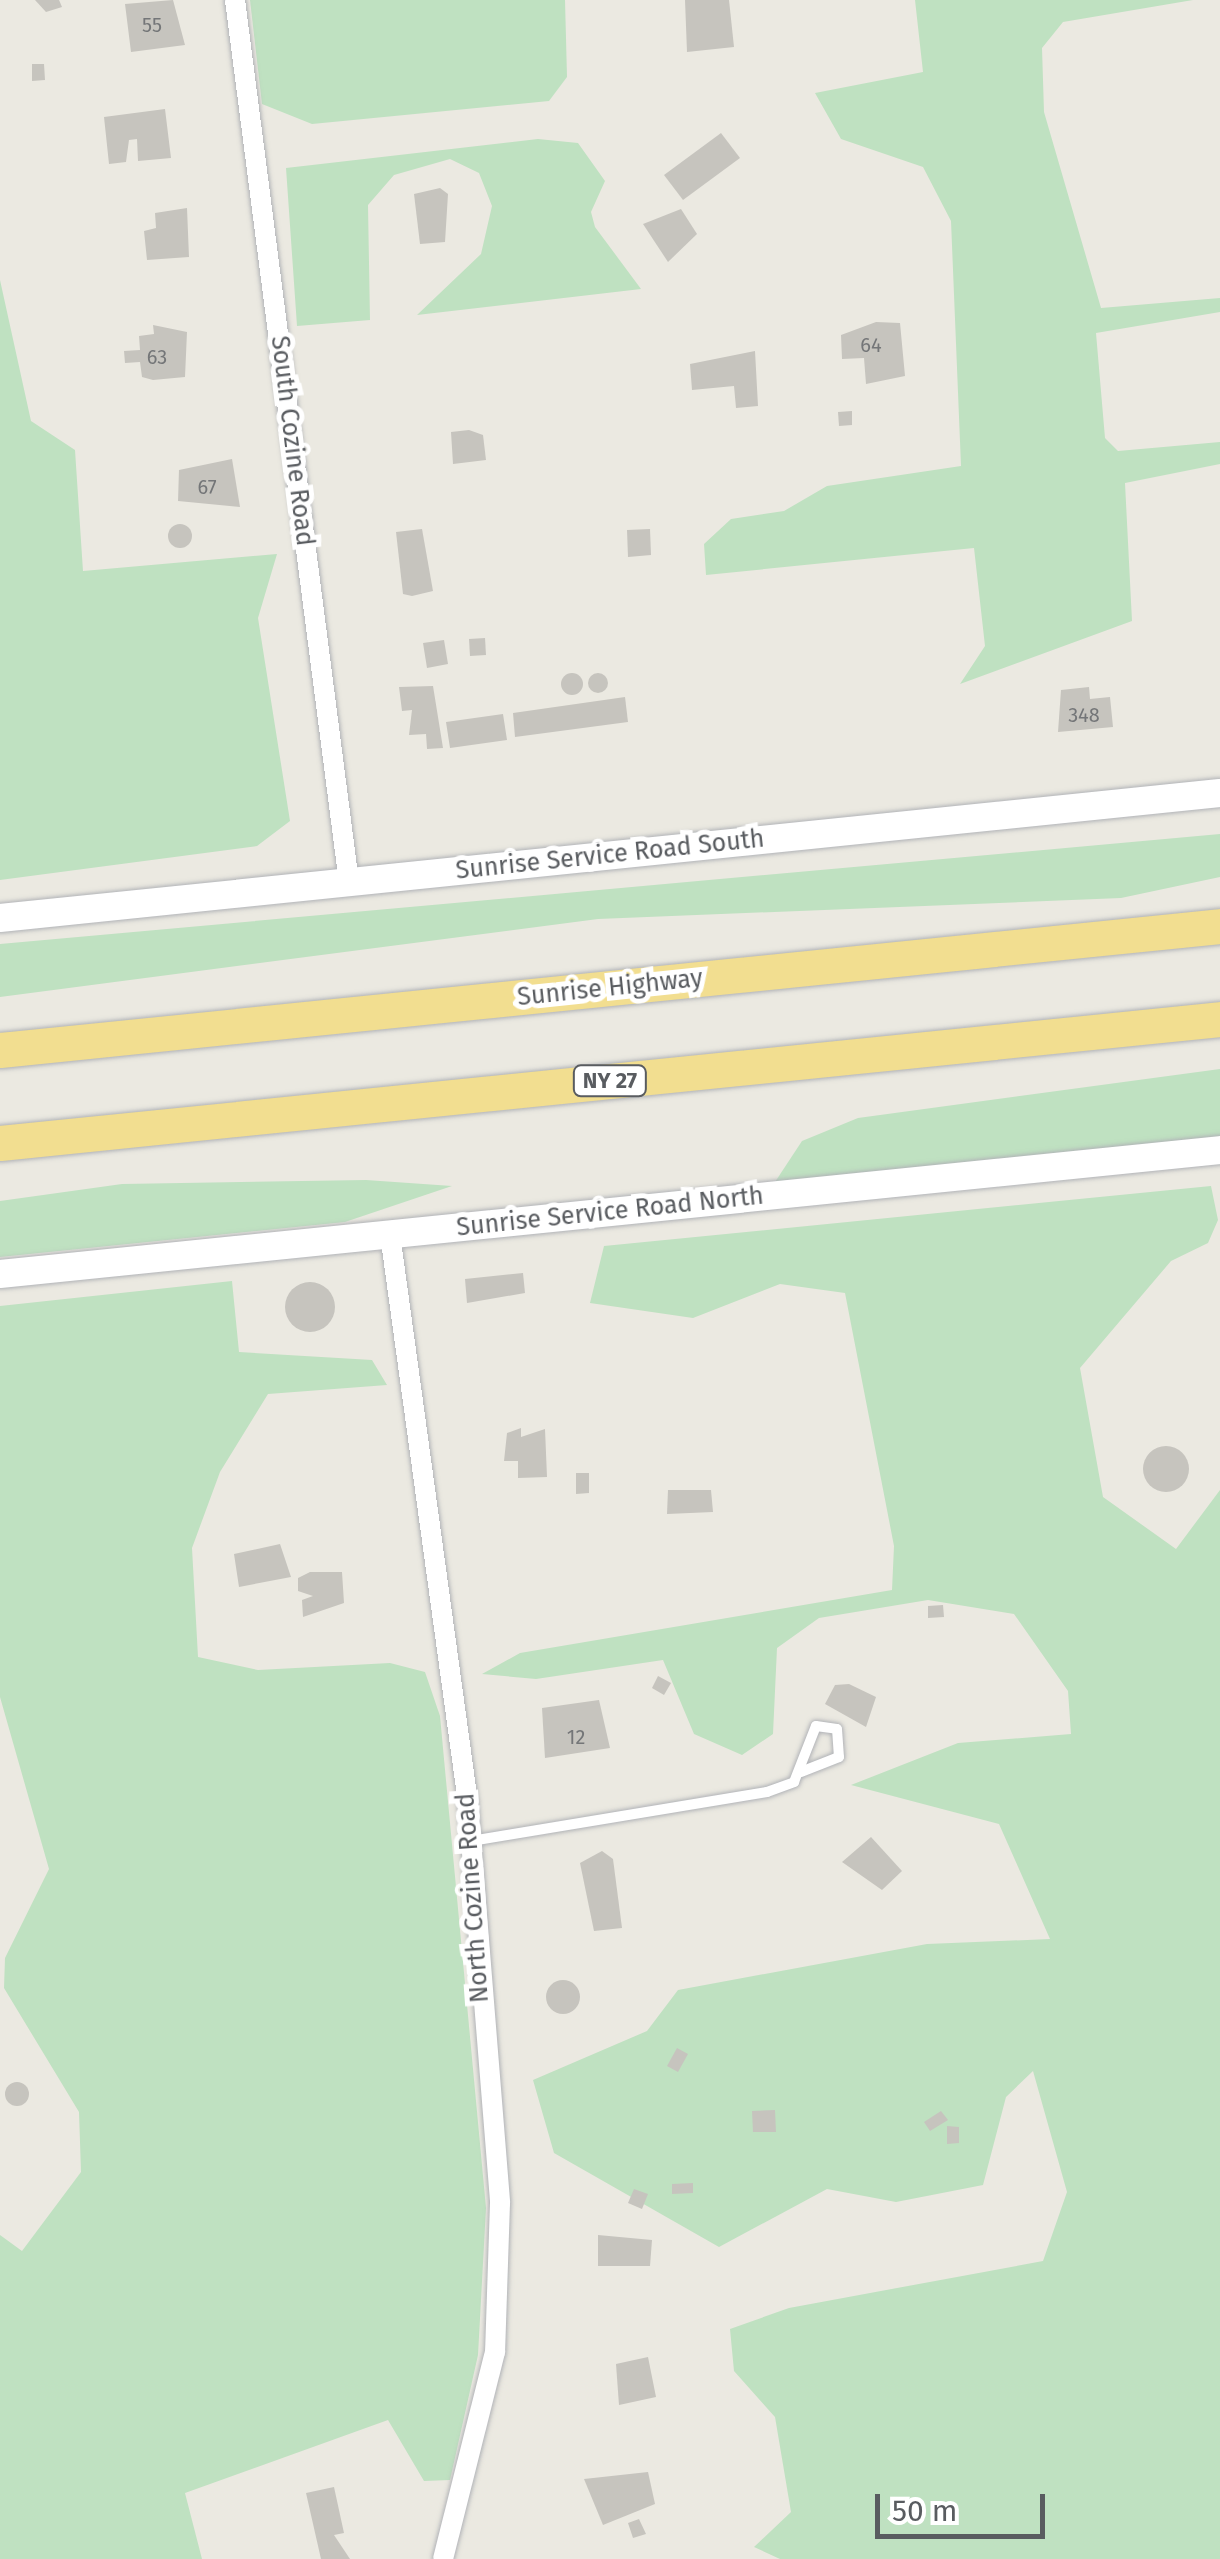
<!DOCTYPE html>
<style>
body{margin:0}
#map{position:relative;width:1220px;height:2559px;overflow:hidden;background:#ebe9e1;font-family:"Fira Sans",sans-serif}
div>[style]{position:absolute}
.green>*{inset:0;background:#bfe1c1}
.building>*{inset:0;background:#c6c4be}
.round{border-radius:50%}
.roads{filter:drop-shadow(0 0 2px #b1b3b7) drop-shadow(0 0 2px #b1b3b7)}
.lane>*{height:10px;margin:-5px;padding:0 5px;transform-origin:5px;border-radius:5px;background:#fff}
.street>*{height:20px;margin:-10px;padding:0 10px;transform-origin:10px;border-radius:10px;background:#fff}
.secondary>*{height:28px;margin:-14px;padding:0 14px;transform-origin:14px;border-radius:14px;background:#fff}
.highway>*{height:35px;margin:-17.5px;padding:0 17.5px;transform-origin:17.5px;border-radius:17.5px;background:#f2de90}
span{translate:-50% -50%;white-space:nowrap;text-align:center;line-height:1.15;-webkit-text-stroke:10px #fff;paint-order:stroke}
.number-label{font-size:20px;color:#747678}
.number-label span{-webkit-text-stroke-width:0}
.shield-label span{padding:2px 8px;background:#fff;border:2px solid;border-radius:8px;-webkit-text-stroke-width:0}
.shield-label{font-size:22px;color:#595c60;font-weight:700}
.street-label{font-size:25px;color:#595c60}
.scale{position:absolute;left:875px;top:2494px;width:170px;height:45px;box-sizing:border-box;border:5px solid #595c60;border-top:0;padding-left:12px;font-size:30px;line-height:35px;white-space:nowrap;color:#595c60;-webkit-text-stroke:8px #fff;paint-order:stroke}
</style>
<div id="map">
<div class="green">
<i style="clip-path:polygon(250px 0,565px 0,567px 77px,549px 101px,312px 124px,262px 104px)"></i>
<i style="clip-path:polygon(915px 0,1193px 0,1063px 22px,1042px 48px,1044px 112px,1101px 308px,1220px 298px,1220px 312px,1096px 333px,1105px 438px,1118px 451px,1220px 442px,1220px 464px,1125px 483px,1132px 621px,960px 684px,985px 646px,974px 548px,706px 575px,704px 544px,731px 519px,784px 511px,827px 486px,961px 466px,951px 221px,923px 167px,841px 139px,815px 93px,923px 72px)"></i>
<i style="clip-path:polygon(538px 139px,578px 143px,605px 181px,591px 212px,595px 227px,641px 289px,417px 315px,481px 254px,492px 206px,479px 173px,450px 159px,394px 175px,368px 205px,370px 320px,297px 326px,286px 168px)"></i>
<i style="clip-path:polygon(0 280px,31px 421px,75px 450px,83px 571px,277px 554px,258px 618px,290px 821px,257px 846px,0 880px)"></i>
<i style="clip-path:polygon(1220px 834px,1220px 877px,1121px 898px,598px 919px,0 997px,0 944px)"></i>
<i style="clip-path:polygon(1220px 1069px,1220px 1137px,775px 1182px,802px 1141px,858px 1118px)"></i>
<i style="clip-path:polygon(366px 1180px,452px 1186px,345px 1222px,0 1257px,0 1201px,122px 1184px)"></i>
<i style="clip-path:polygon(1211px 1186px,1218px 1220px,1208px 1243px,1171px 1261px,1080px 1368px,1103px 1497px,1176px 1549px,1220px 1490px,1220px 2559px,780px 2559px,754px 2547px,791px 2512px,775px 2417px,734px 2371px,730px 2329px,789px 2308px,1043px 2261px,1067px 2192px,1033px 2071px,1006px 2097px,983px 2185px,896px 2202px,827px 2189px,719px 2247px,554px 2153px,533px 2080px,647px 2031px,678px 1990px,927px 1944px,1050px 1939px,999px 1824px,851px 1785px,958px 1743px,1071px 1734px,1068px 1691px,1014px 1614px,928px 1600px,819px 1618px,777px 1648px,773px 1734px,742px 1755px,694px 1734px,663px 1660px,536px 1679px,482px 1674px,520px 1653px,892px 1590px,894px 1546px,845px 1293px,780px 1284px,693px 1318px,590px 1303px,604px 1246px)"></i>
<i style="clip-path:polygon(232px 1281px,239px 1352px,372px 1360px,387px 1385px,268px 1394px,220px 1472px,192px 1548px,198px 1657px,258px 1670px,390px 1663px,425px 1672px,440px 1716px,486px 2208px,478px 2355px,450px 2480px,424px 2481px,388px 2420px,185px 2493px,202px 2559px,0 2559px,0 2235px,22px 2251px,81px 2172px,79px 2112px,4px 1988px,5px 1958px,49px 1869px,0 1697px,0 1306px)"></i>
</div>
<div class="building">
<i style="clip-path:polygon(35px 0,59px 0,62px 7px,46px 12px)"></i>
<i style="clip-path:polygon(173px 0,185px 45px,131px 52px,125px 4px)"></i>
<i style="clip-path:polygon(685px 0,729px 0,734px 47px,687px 52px)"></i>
<i style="clip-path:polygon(32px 64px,44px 64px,45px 80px,32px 81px)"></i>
<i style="clip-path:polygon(165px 109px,171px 158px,138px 161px,137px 139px,129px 140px,126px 162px,109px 164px,104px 117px)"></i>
<i style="clip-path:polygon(721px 133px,740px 158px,683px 200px,664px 175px)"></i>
<i style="clip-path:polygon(440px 188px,448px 194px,445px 242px,420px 244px,414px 194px)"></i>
<i style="clip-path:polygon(187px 208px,189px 257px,147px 260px,144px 231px,156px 228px,155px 213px)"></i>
<i style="clip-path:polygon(681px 209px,697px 234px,668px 262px,643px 224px)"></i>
<i style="clip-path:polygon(876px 322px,900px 323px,905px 376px,866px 384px,864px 358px,842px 359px,841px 335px)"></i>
<i style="clip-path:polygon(153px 325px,187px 332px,185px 377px,153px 380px,142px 377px,140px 362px,125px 363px,124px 351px,140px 350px,139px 336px,154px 334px)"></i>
<i style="clip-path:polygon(755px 351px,758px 406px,736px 408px,734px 386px,692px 390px,690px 364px)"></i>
<i style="clip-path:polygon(852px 411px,852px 425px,839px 426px,838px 412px)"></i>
<i style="clip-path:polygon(469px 430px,483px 435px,486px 460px,453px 464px,451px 432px)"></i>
<i style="clip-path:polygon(232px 459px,240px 507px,178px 501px,179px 470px)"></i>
<i class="round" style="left:168px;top:524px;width:24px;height:24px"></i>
<i style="clip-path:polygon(422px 529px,433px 591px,412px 596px,403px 594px,396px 532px)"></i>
<i style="clip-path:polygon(650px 529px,651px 555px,628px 557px,627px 530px)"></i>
<i style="clip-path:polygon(485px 638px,486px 655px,470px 656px,469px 639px)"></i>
<i style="clip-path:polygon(444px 640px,448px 664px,427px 668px,423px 643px)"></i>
<i class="round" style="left:561px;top:673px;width:22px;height:22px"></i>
<i class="round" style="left:588px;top:673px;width:20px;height:20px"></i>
<i style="clip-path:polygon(433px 686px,443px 748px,427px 749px,426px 734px,409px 735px,412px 710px,402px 711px,399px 687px)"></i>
<i style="clip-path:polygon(1089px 687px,1090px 699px,1110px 697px,1113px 727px,1058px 732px,1061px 690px)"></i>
<i style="clip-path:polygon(625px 697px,628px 722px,515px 737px,513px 713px)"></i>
<i style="clip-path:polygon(503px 714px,507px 740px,450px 748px,446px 722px)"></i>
<i style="clip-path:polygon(523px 1273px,525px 1293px,467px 1303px,465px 1279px)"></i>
<i class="round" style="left:285px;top:1282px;width:50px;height:50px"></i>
<i style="clip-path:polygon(521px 1428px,521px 1437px,545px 1429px,547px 1477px,518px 1478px,518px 1461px,504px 1461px,507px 1433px)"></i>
<i class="round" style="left:1143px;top:1446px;width:46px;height:46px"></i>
<i style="clip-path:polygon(576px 1473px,589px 1473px,589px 1493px,576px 1494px)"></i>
<i style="clip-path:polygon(668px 1490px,711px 1490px,713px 1512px,667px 1514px)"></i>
<i style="clip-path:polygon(280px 1544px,291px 1577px,239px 1587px,234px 1554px)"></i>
<i style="clip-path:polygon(310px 1572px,342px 1572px,344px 1603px,303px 1617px,302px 1600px,313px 1596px,298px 1591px,298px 1578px)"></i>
<i style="clip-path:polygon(943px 1605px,944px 1617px,928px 1618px,928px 1606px)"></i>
<i style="clip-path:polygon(658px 1676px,671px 1683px,664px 1695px,652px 1688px)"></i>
<i style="clip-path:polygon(849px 1684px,876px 1697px,866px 1727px,825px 1704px,835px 1685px)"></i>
<i style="clip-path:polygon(599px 1700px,610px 1748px,545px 1758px,542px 1708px)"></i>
<i style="clip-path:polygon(871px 1837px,902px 1871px,882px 1890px,842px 1862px)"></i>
<i style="clip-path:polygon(602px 1851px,613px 1859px,622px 1928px,594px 1931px,580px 1863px)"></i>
<i class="round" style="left:546px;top:1980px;width:34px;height:34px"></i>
<i style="clip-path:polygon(677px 2048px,688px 2054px,678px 2072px,667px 2066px)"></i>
<i class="round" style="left:5px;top:2082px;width:24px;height:24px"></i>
<i style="clip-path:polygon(775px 2110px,776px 2132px,753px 2132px,752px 2111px)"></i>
<i style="clip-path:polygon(941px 2111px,948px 2120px,930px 2131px,924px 2122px)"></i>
<i style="clip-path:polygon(947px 2126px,959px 2127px,959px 2143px,947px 2144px)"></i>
<i style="clip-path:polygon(693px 2183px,693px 2193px,672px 2194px,672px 2184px)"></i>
<i style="clip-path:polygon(634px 2189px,648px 2194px,642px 2209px,628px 2203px)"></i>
<i style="clip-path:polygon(598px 2235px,652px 2240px,650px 2266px,598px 2266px)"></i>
<i style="clip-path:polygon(648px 2357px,656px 2397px,619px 2405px,616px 2364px)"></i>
<i style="clip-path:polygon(648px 2472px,655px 2504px,603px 2525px,584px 2479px)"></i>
<i style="clip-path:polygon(334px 2487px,344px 2533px,334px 2535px,350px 2559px,321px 2559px,306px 2493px)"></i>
<i style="clip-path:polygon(639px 2519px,646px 2534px,633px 2538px,628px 2523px)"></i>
</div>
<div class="roads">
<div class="lane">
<i style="left:471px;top:1841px;width:300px;rotate:-9.4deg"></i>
<i style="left:767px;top:1792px;width:29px;rotate:-20deg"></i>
<i style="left:794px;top:1782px;width:60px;rotate:-68.6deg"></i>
<i style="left:816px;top:1726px;width:21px;rotate:8deg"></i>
<i style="left:837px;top:1729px;width:28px;rotate:86deg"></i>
<i style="left:839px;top:1757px;width:41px;rotate:158.5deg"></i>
</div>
<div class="street">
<i style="left:235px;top:0;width:889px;rotate:82.64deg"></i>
<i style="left:390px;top:1234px;width:574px;rotate:82.19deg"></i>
<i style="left:468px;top:1803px;width:401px;rotate:85.4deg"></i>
<i style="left:500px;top:2203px;width:149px;rotate:91.9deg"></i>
<i style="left:495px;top:2352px;width:213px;rotate:104.1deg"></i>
</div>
<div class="secondary">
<i style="left:0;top:918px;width:1226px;rotate:-5.85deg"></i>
<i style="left:0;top:1274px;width:1226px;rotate:-5.8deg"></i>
</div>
<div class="highway">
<i style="left:0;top:1050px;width:1226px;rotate:-5.8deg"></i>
<i style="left:0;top:1143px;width:1226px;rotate:-5.8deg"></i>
</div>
</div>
<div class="number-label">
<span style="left:152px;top:25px">55</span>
<span style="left:871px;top:345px">64</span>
<span style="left:157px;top:357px">63</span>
<span style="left:207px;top:487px">67</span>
<span style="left:1084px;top:715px">348</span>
<span style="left:576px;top:1737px">12</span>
</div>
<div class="shield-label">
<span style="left:610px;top:1081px">NY 27</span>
</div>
<div class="street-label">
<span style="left:292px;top:441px;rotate:83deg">South Cozine Road</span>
<span style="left:610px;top:855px;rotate:-6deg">Sunrise Service Road South</span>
<span style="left:610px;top:988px;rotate:-6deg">Sunrise Highway</span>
<span style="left:610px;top:1212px;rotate:-6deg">Sunrise Service Road North</span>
<span style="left:473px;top:1898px;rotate:-94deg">North Cozine Road</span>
</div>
<div class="scale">50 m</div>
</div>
